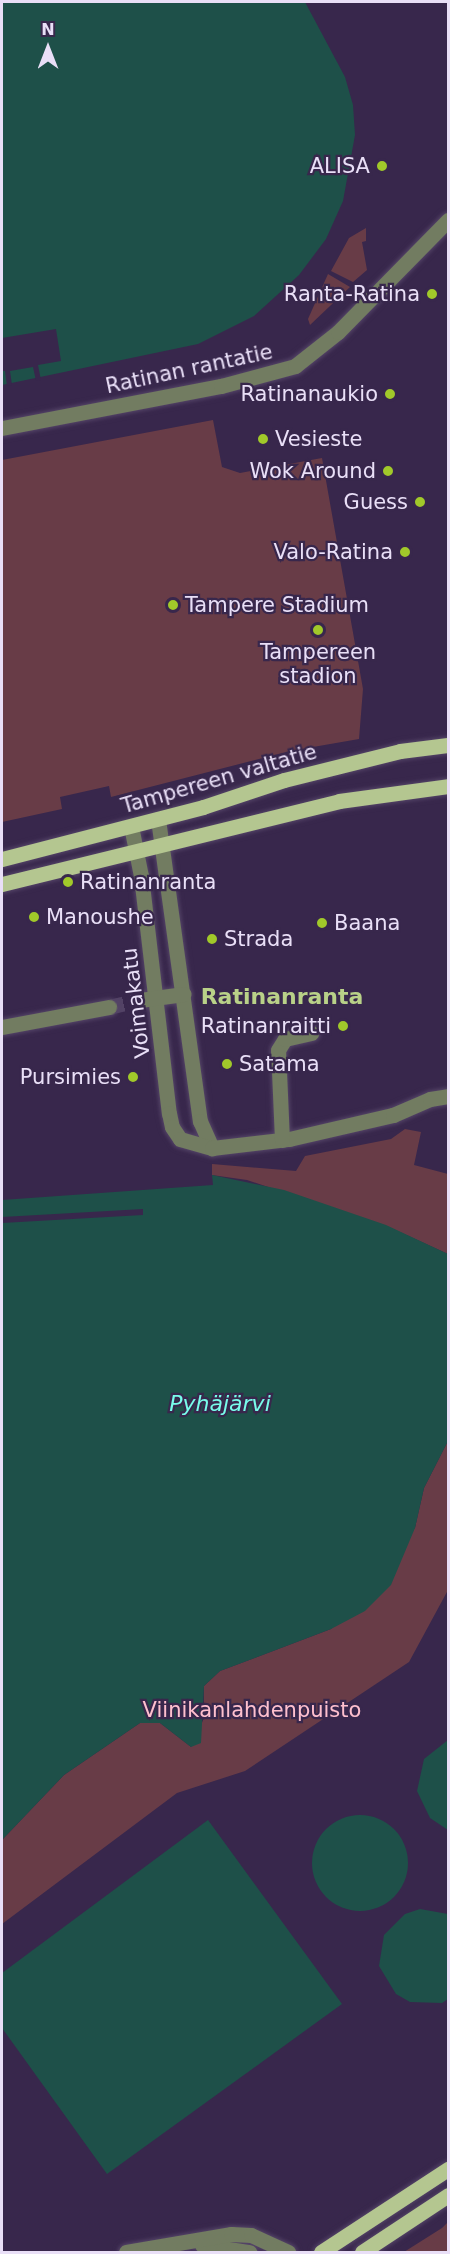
<!DOCTYPE html>
<meta charset="utf-8">
<style>
body{margin:0}
#map{position:relative;width:450px;height:2254px;overflow:hidden;background:#38274c;font-family:"DejaVu Sans",sans-serif}
div>[style]{position:absolute}
.green>*{inset:0;background:#683c47}
.water>*{inset:0;background:#1e5049}
.round{border-radius:50%}
.pier>*{inset:0;background:#38274c}
.minor-tunnel>*{height:15px;margin-top:-7.5px;transform-origin:0;background:repeating-linear-gradient(90deg,#534366 0 15px,transparent 0 23px)}
.roads{filter:drop-shadow(0 0 2px #544467) drop-shadow(0 0 2px #544467)}
.minor>*{height:15px;margin:-7.5px;padding:0 7.5px;transform-origin:7.5px;border-radius:7.5px;background:#727c61}
.major>*{height:15px;margin:-7.5px;padding:0 7.5px;transform-origin:7.5px;border-radius:7.5px;background:#b4c690}
.dots>*{width:16px;height:16px;translate:-50% -50%;box-sizing:border-box;border:3px solid #38274c;border-radius:50%}
span{translate:-50% -50%;white-space:nowrap;text-align:center;line-height:1.15;-webkit-text-stroke:4.5px #38274c;paint-order:stroke}
.poi-label{font-size:21px;color:#e9dff7}
.right{translate:-100% -50%;text-align:right}
.left{translate:0 -50%;text-align:left}
.street-label{font-size:21px;color:#e9dff7}
.park-label{font-size:21px;color:#fec0ce}
.neighbourhood-label{font-size:22px;color:#b9d188;font-weight:700}
.water-label{font-size:22px;color:#78fcea;font-style:italic}
.frame{position:absolute;inset:0;border:3px solid #e9dff7;pointer-events:none}
.north{position:absolute;left:18px;top:18px;width:60px;height:60px;-webkit-text-stroke:4px #38274c;paint-order:stroke;rotate:0deg;font-size:16px;font-weight:700;line-height:24px;text-align:center;color:#e9dff7}
.north::after{content:'';display:block;margin:auto;width:21px;height:27px;background:#e9dff7;clip-path:polygon(50% 0,100% 100%,50% 72%,0 100%)}
</style>
<div id="map">
<div class="green">
<i style="clip-path:polygon(366px 228px,366px 241px,362px 242px,367px 270px,353px 282px,331px 271px,349px 238px)"></i>
<i style="clip-path:polygon(328px 274px,350px 287px,310px 325px,308px 319px)"></i>
<i style="clip-path:polygon(213px 420px,222px 467px,240px 473px,322px 458px,363px 689px,359px 739px,290px 751px,111px 797px,109px 786px,60px 797px,62px 809px,2px 822px,2px 460px)"></i>
<i style="clip-path:polygon(405px 1129px,421px 1132px,414px 1165px,448px 1174px,448px 1254px,391px 1228px,247px 1180px,212px 1175px,212px 1164px,296px 1171px,305px 1156px,391px 1139px)"></i>
<i style="clip-path:polygon(448px 1441px,448px 1590px,409px 1662px,245px 1771px,177px 1793px,2px 1924px,2px 1840px,64px 1775px,140px 1723px,160px 1723px,191px 1747px,204px 1718px,204px 1686px,220px 1671px,331px 1629px,415px 1528px,424px 1488px)"></i>
<i style="clip-path:polygon(448px 2222px,448px 2252px,404px 2252px,442px 2228px)"></i>
</div>
<div class="water">
<i style="clip-path:polygon(2px 2px,305px 2px,345px 77px,353px 105px,355px 135px,343px 201px,326px 239px,299px 275px,254px 316px,198px 344px,2px 385px)"></i>
<i style="clip-path:polygon(212px 1175px,284px 1190px,386px 1225px,448px 1254px,448px 1441px,424px 1488px,415px 1528px,391px 1585px,365px 1611px,331px 1629px,220px 1671px,204px 1686px,201px 1743px,191px 1747px,160px 1723px,140px 1723px,64px 1775px,2px 1840px,2px 1200px,213px 1185px)"></i>
<i style="clip-path:polygon(448px 1740px,448px 1830px,430px 1818px,417px 1791px,424px 1759px)"></i>
<i class="round" style="left:312px;top:1815px;width:96px;height:96px"></i>
<i style="clip-path:polygon(208px 1820px,342px 2004px,107px 2174px,2px 2028px,2px 1973px)"></i>
<i style="clip-path:polygon(420px 1909px,448px 1914px,448px 1999px,442px 2003px,410px 2002px,396px 1994px,379px 1966px,384px 1935px,405px 1914px)"></i>
</div>
<div class="pier">
<i style="clip-path:polygon(56px 329px,61px 361px,38px 365px,41px 380px,36px 381px,33px 367px,10px 371px,12px 385px,7px 386px,5px 371px,2px 371px,2px 338px)"></i>
<i style="clip-path:polygon(143px 1209px,143px 1215px,2px 1223px,2px 1217px)"></i>
</div>
<div class="minor-tunnel">
<i style="left:109px;top:1007px;width:32px;rotate:-13deg"></i>
</div>
<div class="roads">
<div class="minor">
<i style="left:2px;top:428px;width:223px;rotate:-10.9deg"></i>
<i style="left:221px;top:386px;width:77px;rotate:-15.1deg"></i>
<i style="left:295px;top:366px;width:55px;rotate:-38.3deg"></i>
<i style="left:338px;top:332px;width:157px;rotate:-45.5deg"></i>
<i style="left:158px;top:819px;width:305px;rotate:82.1deg"></i>
<i style="left:200px;top:1121px;width:30px;rotate:66deg"></i>
<i style="left:131px;top:826px;width:51px;rotate:78.7deg"></i>
<i style="left:141px;top:876px;width:239px;rotate:83.3deg"></i>
<i style="left:169px;top:1113px;width:14px;rotate:78deg"></i>
<i style="left:172px;top:1127px;width:14px;rotate:56deg"></i>
<i style="left:180px;top:1139px;width:33px;rotate:16deg"></i>
<i style="left:212px;top:1148px;width:78px;rotate:-6.7deg"></i>
<i style="left:289px;top:1139px;width:107px;rotate:-13deg"></i>
<i style="left:393px;top:1115px;width:40px;rotate:-23.4deg"></i>
<i style="left:430px;top:1099px;width:18px;rotate:-9deg"></i>
<i style="left:140px;top:1000px;width:44px;rotate:-7.8deg"></i>
<i style="left:2px;top:1027px;width:109px;rotate:-10.6deg"></i>
<i style="left:282px;top:1140px;width:90px;rotate:-92.5deg"></i>
<i style="left:278px;top:1050px;width:13px;rotate:-58deg"></i>
<i style="left:285px;top:1039px;width:27px;rotate:-13deg"></i>
<i style="left:202px;top:2245px;width:48px;rotate:8.5deg"></i>
<i style="left:126px;top:2252px;width:107px;rotate:-9.7deg"></i>
<i style="left:231px;top:2234px;width:20px;rotate:3deg"></i>
<i style="left:251px;top:2235px;width:41px;rotate:24.7deg"></i>
</div>
<div class="major">
<i style="left:2px;top:859px;width:208px;rotate:-14.5deg"></i>
<i style="left:203px;top:807px;width:85px;rotate:-18.4deg"></i>
<i style="left:284px;top:780px;width:120px;rotate:-14deg"></i>
<i style="left:400px;top:751px;width:48px;rotate:-7.1deg"></i>
<i style="left:2px;top:884px;width:347px;rotate:-13.8deg"></i>
<i style="left:339px;top:801px;width:110px;rotate:-7.8deg"></i>
<i style="left:321px;top:2252px;width:152px;rotate:-33.2deg"></i>
<i style="left:362px;top:2252px;width:103px;rotate:-33.5deg"></i>
</div>
</div>
<div class="dots">
<i style="left:382px;top:166px;background:#a1c92a"></i>
<i style="left:432px;top:294px;background:#a1c92a"></i>
<i style="left:390px;top:394px;background:#a1c92a"></i>
<i style="left:263px;top:439px;background:#a1c92a"></i>
<i style="left:388px;top:471px;background:#a1c92a"></i>
<i style="left:420px;top:502px;background:#a1c92a"></i>
<i style="left:405px;top:552px;background:#a1c92a"></i>
<i style="left:173px;top:605px;background:#a1c92a"></i>
<i style="left:318px;top:630px;background:#a1c92a"></i>
<i style="left:68px;top:882px;background:#a1c92a"></i>
<i style="left:34px;top:917px;background:#a1c92a"></i>
<i style="left:322px;top:923px;background:#a1c92a"></i>
<i style="left:212px;top:939px;background:#a1c92a"></i>
<i style="left:343px;top:1026px;background:#a1c92a"></i>
<i style="left:227px;top:1064px;background:#a1c92a"></i>
<i style="left:133px;top:1077px;background:#a1c92a"></i>
</div>
<div class="poi-label">
<span class="right" style="left:370px;top:166px">ALISA</span>
<span class="right" style="left:420px;top:294px">Ranta-Ratina</span>
<span class="right" style="left:378px;top:394px">Ratinanaukio</span>
<span class="left" style="left:275px;top:439px">Vesieste</span>
<span class="right" style="left:376px;top:471px">Wok Around</span>
<span class="right" style="left:408px;top:502px">Guess</span>
<span class="right" style="left:393px;top:552px">Valo-Ratina</span>
<span class="left" style="left:185px;top:605px">Tampere Stadium</span>
<span style="left:318px;top:664px">Tampereen<br>stadion</span>
<span class="left" style="left:80px;top:882px">Ratinanranta</span>
<span class="left" style="left:46px;top:917px">Manoushe</span>
<span class="left" style="left:334px;top:923px">Baana</span>
<span class="left" style="left:224px;top:939px">Strada</span>
<span class="right" style="left:331px;top:1026px">Ratinanraitti</span>
<span class="left" style="left:239px;top:1064px">Satama</span>
<span class="right" style="left:121px;top:1077px">Pursimies</span>
</div>
<div class="street-label">
<span style="left:189px;top:369px;rotate:-12deg">Ratinan rantatie</span>
<span style="left:219px;top:779px;rotate:-16deg">Tampereen valtatie</span>
<span style="left:136px;top:1003px;rotate:-97deg">Voimakatu</span>
</div>
<div class="park-label">
<span style="left:252px;top:1710px">Viinikanlahdenpuisto</span>
</div>
<div class="neighbourhood-label">
<span style="left:282px;top:997px">Ratinanranta</span>
</div>
<div class="water-label">
<span style="left:220px;top:1404px">Pyhäjärvi</span>
</div>
<div class="frame"></div>
<div class="north">N</div>
</div>
